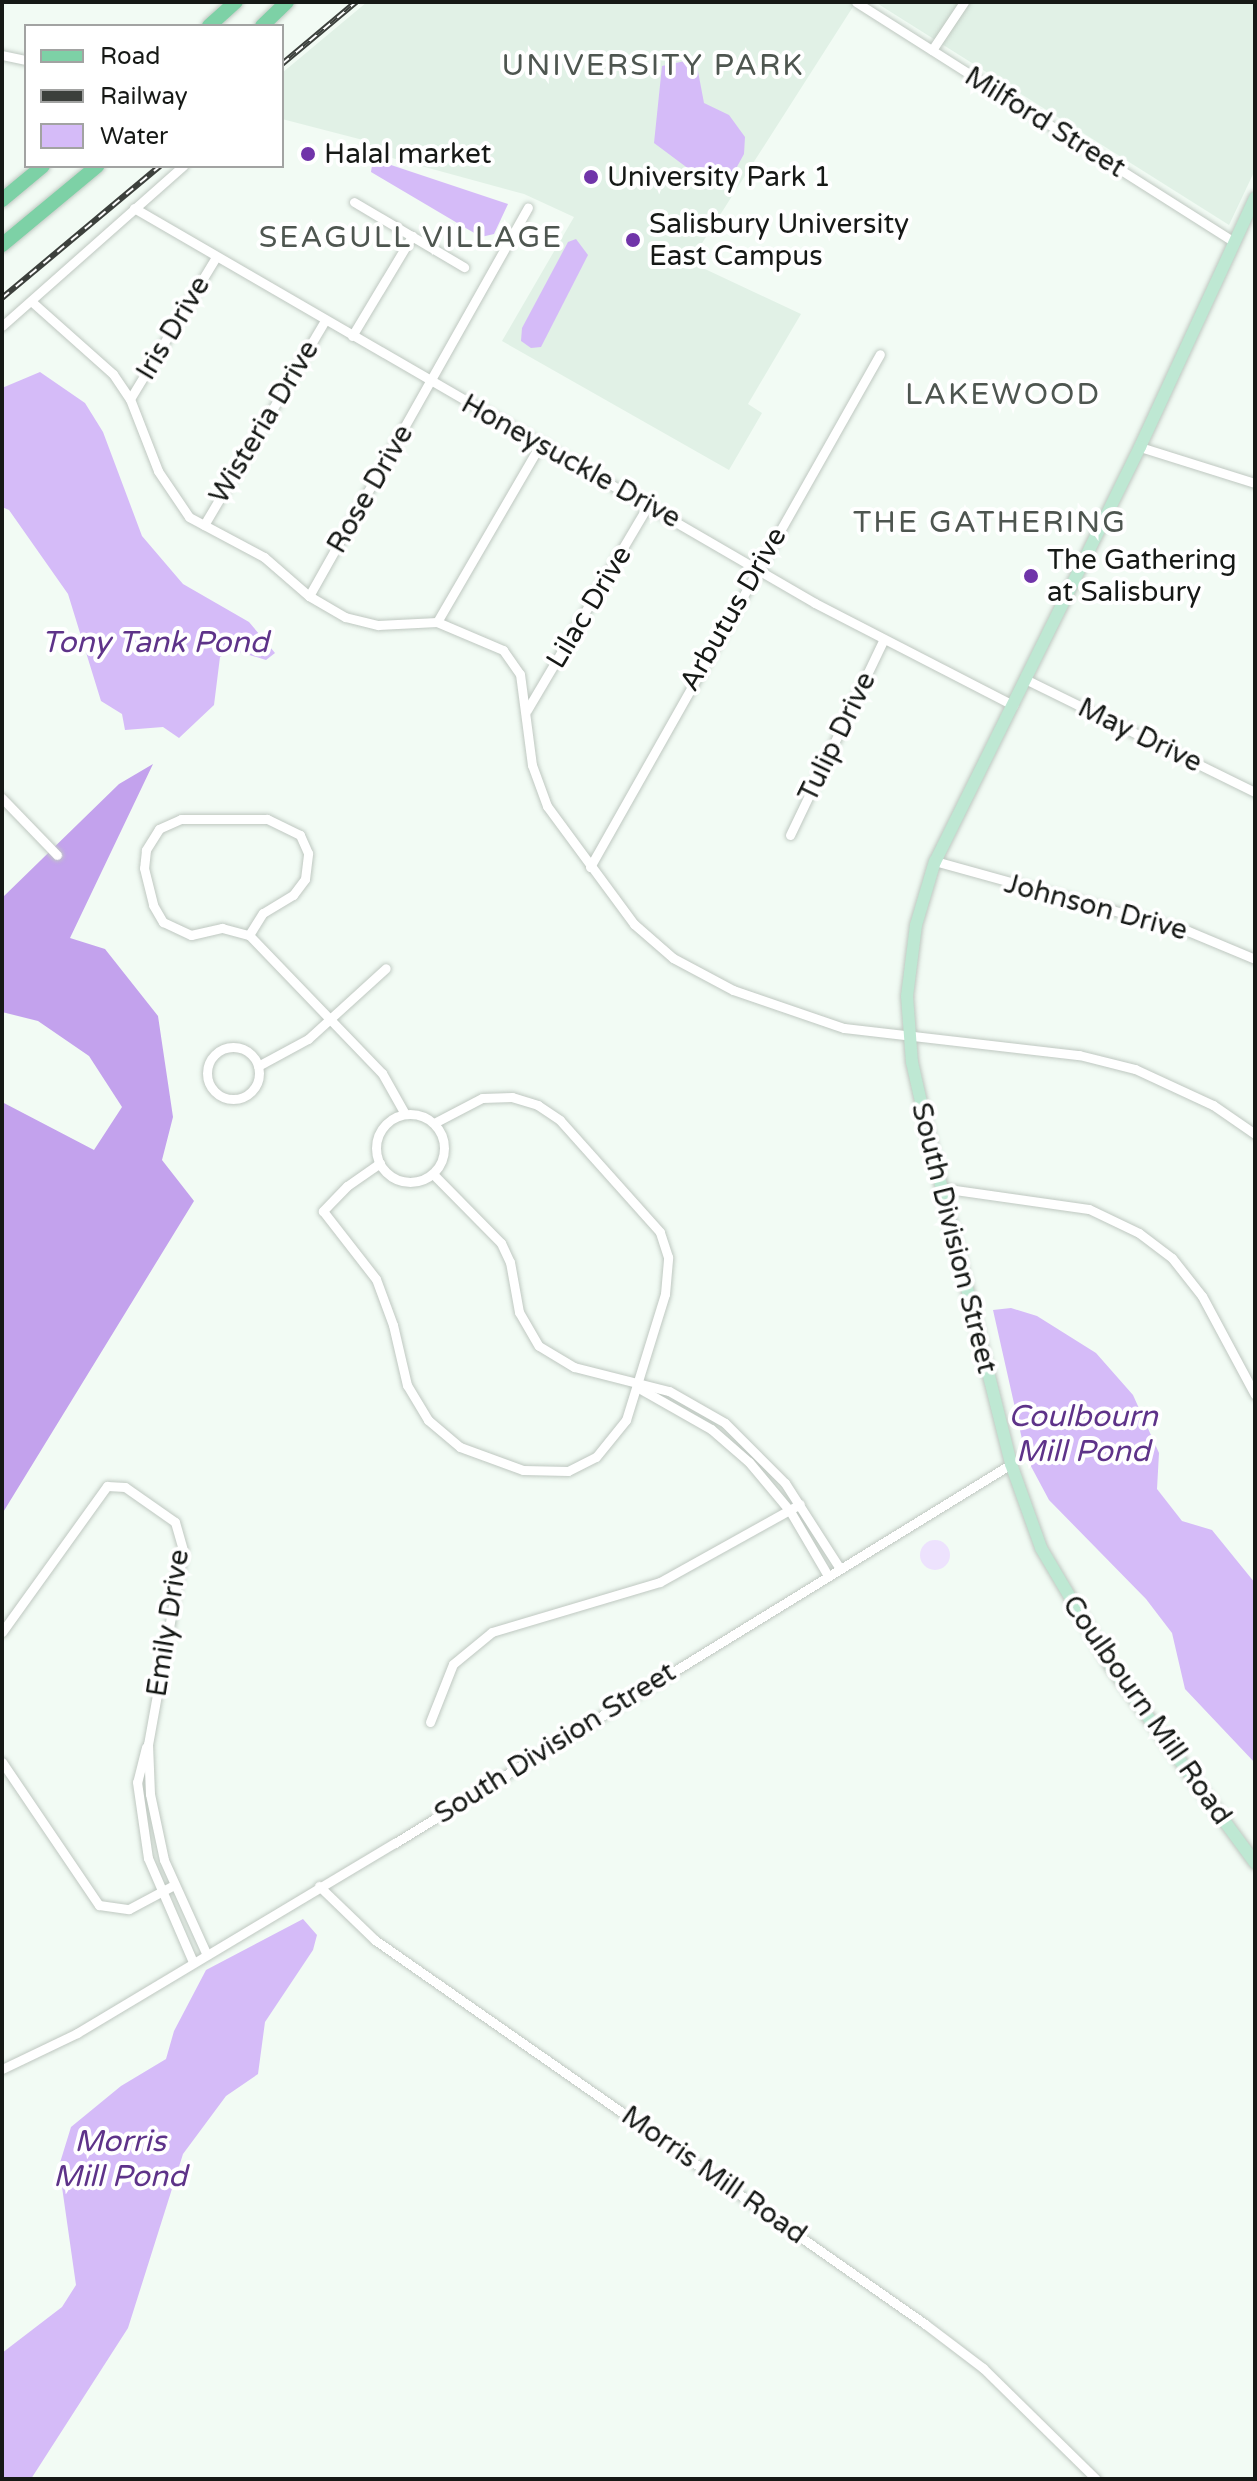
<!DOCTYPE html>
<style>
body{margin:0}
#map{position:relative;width:1257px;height:2481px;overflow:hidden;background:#f2fbf4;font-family:"Varela Round",sans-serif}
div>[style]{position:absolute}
.built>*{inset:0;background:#e1f1e6}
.green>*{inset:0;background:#ede2fd}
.round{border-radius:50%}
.forest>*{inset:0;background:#c3a2ed}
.water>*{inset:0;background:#d5bbf8}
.roads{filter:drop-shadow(0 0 2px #bfc8c1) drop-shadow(0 0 2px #bfc8c1)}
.street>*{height:9px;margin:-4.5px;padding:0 4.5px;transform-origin:4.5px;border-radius:4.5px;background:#fff}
.street>.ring{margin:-4.5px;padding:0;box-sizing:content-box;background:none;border:9px solid #fff;border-radius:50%}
.secondary>*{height:12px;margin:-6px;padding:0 6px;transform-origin:6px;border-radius:6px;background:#bee8d3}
.primary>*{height:14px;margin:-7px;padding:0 7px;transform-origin:7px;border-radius:7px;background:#7dd1a6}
.rail>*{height:6px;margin-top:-3px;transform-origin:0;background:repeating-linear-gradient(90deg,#fff 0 9px,#3c403c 0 18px);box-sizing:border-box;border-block:2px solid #3c403c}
.dots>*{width:22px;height:22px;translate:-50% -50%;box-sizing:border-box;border:4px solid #fff;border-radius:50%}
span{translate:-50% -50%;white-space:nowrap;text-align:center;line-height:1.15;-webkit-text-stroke:8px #fff;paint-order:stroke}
.street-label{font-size:28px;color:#161916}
.poi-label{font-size:28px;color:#161916}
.left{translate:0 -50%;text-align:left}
.neighbourhood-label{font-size:30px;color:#4e5650;letter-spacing:2px}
.water-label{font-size:30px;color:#5e3389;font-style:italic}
.frame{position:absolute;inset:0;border:4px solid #161916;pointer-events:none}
.legend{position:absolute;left:24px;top:24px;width:260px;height:144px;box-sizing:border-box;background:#fff;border:2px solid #a2a3a2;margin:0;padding:10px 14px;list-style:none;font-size:24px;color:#161916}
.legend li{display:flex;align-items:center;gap:16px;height:40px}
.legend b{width:40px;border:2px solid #a2a3a2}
</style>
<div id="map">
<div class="built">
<i style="clip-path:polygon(367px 2px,856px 2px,690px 262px,801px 314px,748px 404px,762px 413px,729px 470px,502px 341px,574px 217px,524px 194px,359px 149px,363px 140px,282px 119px,282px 73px)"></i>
<i style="clip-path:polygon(875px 2px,1255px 2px,1255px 170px,1229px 225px)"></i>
</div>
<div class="green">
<i class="round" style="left:920px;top:1540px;width:30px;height:30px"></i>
</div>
<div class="forest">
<i style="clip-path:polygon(153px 764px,70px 938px,105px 949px,158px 1016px,173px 1117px,162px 1160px,194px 1201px,2px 1514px,2px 1102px,94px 1150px,122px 1107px,89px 1056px,38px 1021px,2px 1012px,2px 898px,119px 784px)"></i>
</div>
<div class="water">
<i style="clip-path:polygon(685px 61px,697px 66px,704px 103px,729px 115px,745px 137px,744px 154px,727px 185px,709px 184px,654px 143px,662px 66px)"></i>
<i style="clip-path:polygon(373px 159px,508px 204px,494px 234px,481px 237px,371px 172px)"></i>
<i style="clip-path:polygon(576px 239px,588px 255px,541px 347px,531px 348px,521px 341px,522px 328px,568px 242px)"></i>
<i style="clip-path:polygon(40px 372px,85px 403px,103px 432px,142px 536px,183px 584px,249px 622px,275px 653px,266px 660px,233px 650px,220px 657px,214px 705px,179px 738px,163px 727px,125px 730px,122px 714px,101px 701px,68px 594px,9px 510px,2px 507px,2px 388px)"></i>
<i style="clip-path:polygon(1011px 1308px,1037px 1316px,1096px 1353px,1133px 1395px,1159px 1453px,1157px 1489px,1182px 1521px,1212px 1530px,1255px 1583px,1255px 1763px,1185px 1689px,1172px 1633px,1146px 1599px,1049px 1500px,1026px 1457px,993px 1310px)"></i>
<i style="clip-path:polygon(303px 1919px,317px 1935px,313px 1950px,265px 2022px,258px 2074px,226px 2096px,183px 2154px,128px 2328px,31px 2479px,2px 2479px,2px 2353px,62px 2307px,76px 2285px,59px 2166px,71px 2127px,121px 2086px,166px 2059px,174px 2031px,206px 1970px)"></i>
</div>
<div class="roads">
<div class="street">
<i style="left:856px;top:2px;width:448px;rotate:32.4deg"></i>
<i style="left:932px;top:50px;width:58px;rotate:-56.3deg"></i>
<i style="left:2px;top:55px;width:25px;rotate:12deg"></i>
<i style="left:354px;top:202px;width:128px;rotate:30.6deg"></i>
<i style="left:134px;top:208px;width:787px;rotate:30.11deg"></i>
<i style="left:815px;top:603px;width:223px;rotate:27.3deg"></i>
<i style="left:31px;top:301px;width:110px;rotate:41.7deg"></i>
<i style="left:113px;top:374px;width:30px;rotate:56deg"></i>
<i style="left:130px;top:399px;width:77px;rotate:68.7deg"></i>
<i style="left:158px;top:471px;width:55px;rotate:56deg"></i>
<i style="left:189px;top:517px;width:85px;rotate:28.1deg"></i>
<i style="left:264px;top:557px;width:60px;rotate:40.9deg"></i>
<i style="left:309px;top:596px;width:42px;rotate:30.3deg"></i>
<i style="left:345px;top:617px;width:34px;rotate:14deg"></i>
<i style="left:378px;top:625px;width:59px;rotate:-2.9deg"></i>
<i style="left:437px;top:622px;width:72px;rotate:23deg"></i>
<i style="left:503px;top:650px;width:29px;rotate:55deg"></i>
<i style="left:520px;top:674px;width:92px;rotate:82.5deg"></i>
<i style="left:532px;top:765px;width:44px;rotate:69.9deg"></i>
<i style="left:547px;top:806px;width:147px;rotate:53.6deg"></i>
<i style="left:634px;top:924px;width:52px;rotate:41.1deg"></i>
<i style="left:673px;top:958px;width:68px;rotate:28.1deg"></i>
<i style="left:733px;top:990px;width:117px;rotate:18.9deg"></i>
<i style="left:844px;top:1028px;width:237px;rotate:6.6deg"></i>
<i style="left:1079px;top:1055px;width:58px;rotate:14deg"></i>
<i style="left:1135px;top:1069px;width:86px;rotate:24.8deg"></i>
<i style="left:1213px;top:1105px;width:51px;rotate:34.6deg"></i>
<i style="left:2px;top:326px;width:242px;rotate:-41.5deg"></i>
<i style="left:352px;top:336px;width:117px;rotate:-59deg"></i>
<i style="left:130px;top:399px;width:166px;rotate:-58.8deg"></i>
<i style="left:1140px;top:447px;width:121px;rotate:17.4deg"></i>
<i style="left:204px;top:525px;width:238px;rotate:-59.4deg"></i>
<i style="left:309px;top:596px;width:446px;rotate:-60.6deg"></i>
<i style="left:437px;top:622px;width:207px;rotate:-59.8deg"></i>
<i style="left:1025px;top:679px;width:256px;rotate:26.2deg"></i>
<i style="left:527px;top:710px;width:239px;rotate:-59.4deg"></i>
<i style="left:2px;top:798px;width:79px;rotate:46deg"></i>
<i style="left:790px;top:835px;width:217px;rotate:-64.4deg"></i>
<i style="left:935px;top:861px;width:263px;rotate:15.5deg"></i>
<i style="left:1188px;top:931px;width:73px;rotate:22.7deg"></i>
<i style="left:590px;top:867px;width:589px;rotate:-60.52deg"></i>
<i style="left:249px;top:935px;width:26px;rotate:-58deg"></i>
<i style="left:263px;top:913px;width:35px;rotate:-31deg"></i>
<i style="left:293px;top:895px;width:20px;rotate:-53deg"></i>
<i style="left:305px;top:879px;width:26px;rotate:-83deg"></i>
<i style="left:308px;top:853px;width:20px;rotate:-114deg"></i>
<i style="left:300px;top:835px;width:37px;rotate:-154deg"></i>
<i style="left:267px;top:819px;width:86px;rotate:180deg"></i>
<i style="left:181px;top:819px;width:24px;rotate:156deg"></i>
<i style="left:159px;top:829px;width:25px;rotate:122deg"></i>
<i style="left:146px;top:850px;width:18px;rotate:96deg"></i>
<i style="left:144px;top:868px;width:38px;rotate:76deg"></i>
<i style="left:153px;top:905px;width:20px;rotate:60deg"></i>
<i style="left:163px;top:922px;width:31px;rotate:25deg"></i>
<i style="left:191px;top:935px;width:32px;rotate:-13deg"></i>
<i style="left:222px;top:928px;width:28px;rotate:15deg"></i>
<i style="left:249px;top:935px;width:192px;rotate:46.1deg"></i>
<i style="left:382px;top:1073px;width:47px;rotate:60.7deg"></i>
<i class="ring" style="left:207px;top:1047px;width:43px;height:43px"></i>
<i style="left:258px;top:1066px;width:57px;rotate:-28.4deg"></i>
<i style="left:308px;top:1039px;width:105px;rotate:-42.3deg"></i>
<i class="ring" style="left:376px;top:1114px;width:59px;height:59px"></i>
<i style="left:380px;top:1163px;width:40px;rotate:145.1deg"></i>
<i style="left:347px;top:1186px;width:35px;rotate:134deg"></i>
<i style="left:323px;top:1211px;width:86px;rotate:52.1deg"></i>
<i style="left:376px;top:1279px;width:49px;rotate:69.7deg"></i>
<i style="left:393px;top:1325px;width:62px;rotate:76.9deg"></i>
<i style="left:407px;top:1385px;width:41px;rotate:59deg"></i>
<i style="left:428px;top:1420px;width:42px;rotate:40.2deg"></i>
<i style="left:460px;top:1447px;width:67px;rotate:20.1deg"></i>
<i style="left:523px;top:1470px;width:45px;rotate:1.3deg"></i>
<i style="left:568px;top:1471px;width:31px;rotate:-27deg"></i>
<i style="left:596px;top:1457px;width:48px;rotate:-51deg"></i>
<i style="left:626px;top:1420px;width:132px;rotate:-72.8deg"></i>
<i style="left:665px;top:1294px;width:37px;rotate:-85deg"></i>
<i style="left:668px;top:1257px;width:26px;rotate:-108deg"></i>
<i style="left:660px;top:1232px;width:150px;rotate:-131.8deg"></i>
<i style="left:560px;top:1120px;width:27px;rotate:-146deg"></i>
<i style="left:538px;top:1105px;width:27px;rotate:-163deg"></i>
<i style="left:512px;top:1097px;width:30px;rotate:178deg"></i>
<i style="left:482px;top:1098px;width:54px;rotate:152.5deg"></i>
<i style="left:433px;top:1174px;width:97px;rotate:45.4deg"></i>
<i style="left:501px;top:1243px;width:21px;rotate:65deg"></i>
<i style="left:510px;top:1262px;width:51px;rotate:79.8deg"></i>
<i style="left:519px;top:1312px;width:39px;rotate:60deg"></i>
<i style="left:539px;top:1346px;width:41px;rotate:31deg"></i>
<i style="left:574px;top:1367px;width:98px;rotate:14.2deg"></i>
<i style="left:669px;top:1391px;width:64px;rotate:29.7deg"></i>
<i style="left:725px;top:1423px;width:85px;rotate:45deg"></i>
<i style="left:785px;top:1483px;width:100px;rotate:57.3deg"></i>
<i style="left:941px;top:1188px;width:149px;rotate:8.1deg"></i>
<i style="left:1089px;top:1209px;width:55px;rotate:25.6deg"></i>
<i style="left:1139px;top:1233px;width:41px;rotate:37.1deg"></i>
<i style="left:1172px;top:1258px;width:48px;rotate:51.7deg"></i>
<i style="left:1202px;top:1296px;width:112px;rotate:61.8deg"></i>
<i style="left:637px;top:1387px;width:85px;rotate:29.6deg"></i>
<i style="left:711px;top:1429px;width:50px;rotate:41deg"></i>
<i style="left:749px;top:1462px;width:64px;rotate:50.1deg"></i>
<i style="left:790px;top:1511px;width:73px;rotate:59.6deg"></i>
<i style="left:2px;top:1632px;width:180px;rotate:-54.3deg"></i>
<i style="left:107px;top:1486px;width:18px;rotate:3deg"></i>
<i style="left:125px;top:1487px;width:61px;rotate:35deg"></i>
<i style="left:175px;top:1522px;width:29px;rotate:74deg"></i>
<i style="left:183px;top:1550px;width:197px;rotate:100.2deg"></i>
<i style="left:148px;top:1744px;width:50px;rotate:87.7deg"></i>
<i style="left:150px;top:1794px;width:67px;rotate:78deg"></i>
<i style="left:164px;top:1860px;width:102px;rotate:65.7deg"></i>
<i style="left:430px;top:1722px;width:62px;rotate:-68.4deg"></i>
<i style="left:453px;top:1664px;width:50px;rotate:-39.4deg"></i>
<i style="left:492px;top:1632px;width:175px;rotate:-16.6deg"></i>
<i style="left:660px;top:1582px;width:160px;rotate:-29.1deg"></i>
<i style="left:146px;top:1747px;width:36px;rotate:104deg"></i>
<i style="left:137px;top:1782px;width:77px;rotate:81.8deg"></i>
<i style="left:148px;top:1858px;width:113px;rotate:66.6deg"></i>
<i style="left:2px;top:1762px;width:173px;rotate:55.9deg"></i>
<i style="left:99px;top:1905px;width:30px;rotate:8deg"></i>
<i style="left:129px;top:1909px;width:51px;rotate:-28.1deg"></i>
<i style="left:319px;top:1886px;width:78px;rotate:44deg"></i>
<i style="left:375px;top:1940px;width:671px;rotate:34.92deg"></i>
<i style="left:925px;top:2324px;width:73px;rotate:37.2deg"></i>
<i style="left:983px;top:2368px;width:158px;rotate:44.5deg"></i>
<i style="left:2px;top:2069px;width:83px;rotate:-25.6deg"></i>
<i style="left:77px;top:2033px;width:370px;rotate:-30.9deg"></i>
<i style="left:395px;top:1843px;width:723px;rotate:-31.6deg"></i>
</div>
<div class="secondary">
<i style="left:1255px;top:198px;width:274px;rotate:114.8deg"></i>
<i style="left:1140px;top:447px;width:462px;rotate:116.3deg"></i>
<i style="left:935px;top:861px;width:67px;rotate:106.5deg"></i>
<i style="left:916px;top:925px;width:72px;rotate:97.2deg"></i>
<i style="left:907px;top:996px;width:66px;rotate:85.7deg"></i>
<i style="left:912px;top:1062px;width:73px;rotate:77.3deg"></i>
<i style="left:928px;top:1133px;width:341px;rotate:75.9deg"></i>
<i style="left:1011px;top:1464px;width:89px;rotate:70.3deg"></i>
<i style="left:1041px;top:1548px;width:139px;rotate:59.4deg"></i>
<i style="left:1112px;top:1668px;width:242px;rotate:53.7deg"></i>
</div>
<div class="primary">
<i style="left:209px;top:26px;width:36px;rotate:-42deg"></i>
<i style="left:262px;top:26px;width:35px;rotate:-44deg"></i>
<i style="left:2px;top:200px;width:53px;rotate:-39.7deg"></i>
<i style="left:2px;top:245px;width:124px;rotate:-39.7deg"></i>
</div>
</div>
<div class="rail">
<i style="left:282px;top:64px;width:97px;rotate:-40deg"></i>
<i style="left:2px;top:298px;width:206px;rotate:-39.9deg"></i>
</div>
<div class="dots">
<i style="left:308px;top:154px;background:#7034a9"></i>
<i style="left:591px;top:177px;background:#7034a9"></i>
<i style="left:633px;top:240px;background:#7034a9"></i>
<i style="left:1031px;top:576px;background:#7034a9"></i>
</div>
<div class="street-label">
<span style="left:1045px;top:122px;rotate:32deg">Milford Street</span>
<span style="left:173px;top:328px;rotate:-59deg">Iris Drive</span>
<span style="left:264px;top:422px;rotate:-59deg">Wisteria Drive</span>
<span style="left:571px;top:461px;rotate:29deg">Honeysuckle Drive</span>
<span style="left:370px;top:489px;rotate:-60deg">Rose Drive</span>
<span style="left:589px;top:607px;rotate:-59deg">Lilac Drive</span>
<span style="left:733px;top:609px;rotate:-60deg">Arbutus Drive</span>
<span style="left:1140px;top:735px;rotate:26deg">May Drive</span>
<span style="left:837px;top:737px;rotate:-64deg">Tulip Drive</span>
<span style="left:1096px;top:907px;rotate:15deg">Johnson Drive</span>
<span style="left:954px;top:1238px;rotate:76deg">South Division Street</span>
<span style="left:168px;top:1623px;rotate:-81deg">Emily Drive</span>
<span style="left:1147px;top:1710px;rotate:55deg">Coulbourn Mill Road</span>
<span style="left:555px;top:1743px;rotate:-32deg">South Division Street</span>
<span style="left:714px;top:2175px;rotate:35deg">Morris Mill Road</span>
</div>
<div class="poi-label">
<span class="left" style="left:324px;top:154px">Halal market</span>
<span class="left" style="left:607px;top:177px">University Park 1</span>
<span class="left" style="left:649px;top:240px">Salisbury University<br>East Campus</span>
<span class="left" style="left:1047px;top:576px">The Gathering<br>at Salisbury</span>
</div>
<div class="neighbourhood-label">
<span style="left:653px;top:66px">UNIVERSITY PARK</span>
<span style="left:411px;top:238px">SEAGULL VILLAGE</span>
<span style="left:1003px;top:395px">LAKEWOOD</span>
<span style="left:990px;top:523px">THE GATHERING</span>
</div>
<div class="water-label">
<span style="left:155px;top:643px">Tony Tank Pond</span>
<span style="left:1083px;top:1434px">Coulbourn<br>Mill Pond</span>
<span style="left:120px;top:2159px">Morris<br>Mill Pond</span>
</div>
<div class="frame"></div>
<ul class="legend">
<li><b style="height:10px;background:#7dd1a6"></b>Road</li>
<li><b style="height:10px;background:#3c403c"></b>Railway</li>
<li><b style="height:22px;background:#d5bbf8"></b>Water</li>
</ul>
</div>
